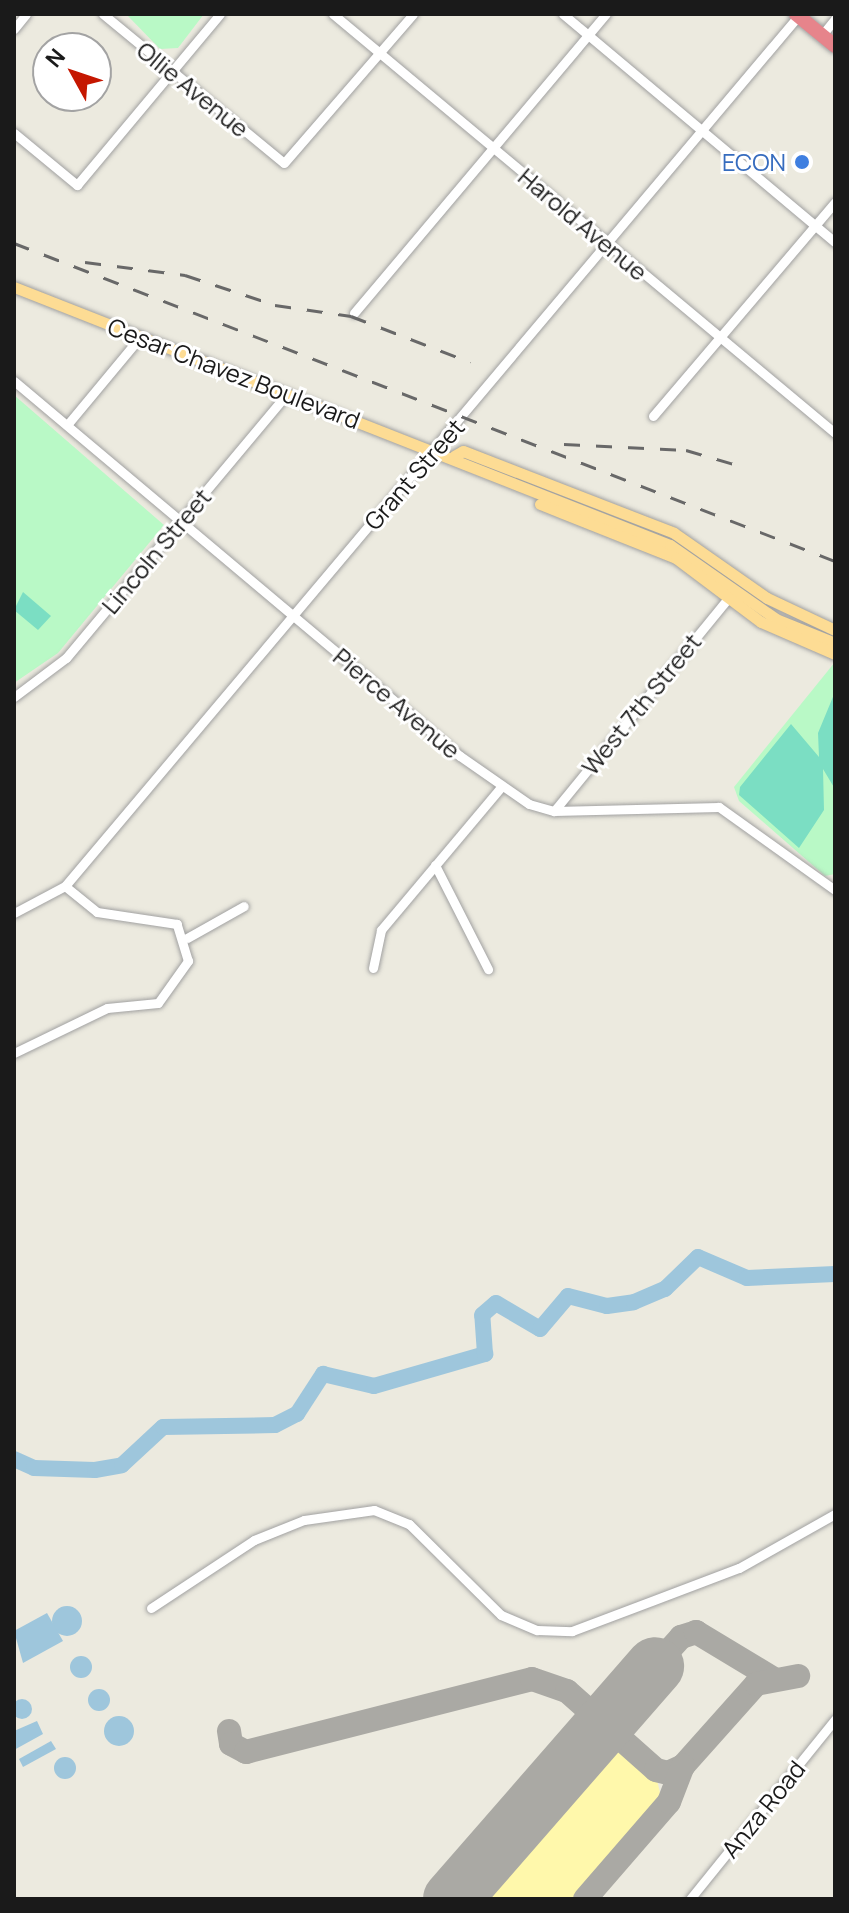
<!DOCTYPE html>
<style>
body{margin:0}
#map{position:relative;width:849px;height:1913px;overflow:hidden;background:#eceadf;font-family:Manrope,sans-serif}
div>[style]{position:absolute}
.sand>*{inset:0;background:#fff8ab}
.park>*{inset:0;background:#b9f9c6}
.pitch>*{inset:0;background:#7bdec3}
.water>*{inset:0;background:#9ec6dc}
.round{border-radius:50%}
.river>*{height:16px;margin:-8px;padding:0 8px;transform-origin:8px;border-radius:8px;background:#9ec6dc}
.taxiway>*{height:24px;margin:-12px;padding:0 12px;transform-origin:12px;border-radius:12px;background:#aaa9a4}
.runway>*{height:58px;margin:-29px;padding:0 29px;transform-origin:29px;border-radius:29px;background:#aaa9a4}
.roads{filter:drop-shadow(0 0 2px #a1a1a1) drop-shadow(0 0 2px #a1a1a1)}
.minor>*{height:9px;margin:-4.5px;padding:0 4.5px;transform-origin:4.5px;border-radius:4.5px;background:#fff}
.major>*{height:11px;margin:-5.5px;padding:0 5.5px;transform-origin:5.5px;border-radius:5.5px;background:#fddc94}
.highway>*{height:14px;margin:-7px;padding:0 7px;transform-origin:7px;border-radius:7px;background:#e6848b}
.rail>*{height:3px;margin-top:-1.5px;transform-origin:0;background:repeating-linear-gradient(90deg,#686868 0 16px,transparent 0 32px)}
.dots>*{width:22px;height:22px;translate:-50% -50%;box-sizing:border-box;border:4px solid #fff;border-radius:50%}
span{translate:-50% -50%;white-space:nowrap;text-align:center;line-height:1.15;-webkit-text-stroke:6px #fff;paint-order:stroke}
.street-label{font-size:24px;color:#1a1a1a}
.shop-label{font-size:24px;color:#366cbe}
.right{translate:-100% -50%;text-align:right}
.frame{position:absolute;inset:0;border:16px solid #1a1a1a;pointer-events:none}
.north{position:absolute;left:32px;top:32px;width:80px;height:80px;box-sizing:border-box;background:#fff;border:2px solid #a3a3a3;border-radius:50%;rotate:310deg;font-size:22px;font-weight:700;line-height:32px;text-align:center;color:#1a1a1a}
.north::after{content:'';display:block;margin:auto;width:28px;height:36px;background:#c51700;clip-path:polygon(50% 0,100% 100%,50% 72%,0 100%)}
</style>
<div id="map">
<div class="sand">
<i style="clip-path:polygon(619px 1748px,657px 1780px,661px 1797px,574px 1899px,471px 1899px,600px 1752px)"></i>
</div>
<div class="park">
<i style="clip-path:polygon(126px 14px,204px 14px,178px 48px,160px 49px)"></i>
<i style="clip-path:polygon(14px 395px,164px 525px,58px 653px,14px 683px)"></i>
<i style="clip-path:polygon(835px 662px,835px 874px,825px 876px,739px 801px,734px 787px)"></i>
</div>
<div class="pitch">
<i style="clip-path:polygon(23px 592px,51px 616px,38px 630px,14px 610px)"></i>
<i style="clip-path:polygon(835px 692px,835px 789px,823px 769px,824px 810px,799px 848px,739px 795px,740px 787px,791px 724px,819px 757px,818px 733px)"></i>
</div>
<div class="water">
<i class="round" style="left:52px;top:1606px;width:30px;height:30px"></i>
<i style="clip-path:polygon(47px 1613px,63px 1641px,23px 1663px,14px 1631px)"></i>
<i class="round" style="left:70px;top:1656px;width:22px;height:22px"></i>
<i class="round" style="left:88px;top:1689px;width:22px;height:22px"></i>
<i class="round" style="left:12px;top:1699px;width:20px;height:20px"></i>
<i class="round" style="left:104px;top:1716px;width:30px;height:30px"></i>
<i style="clip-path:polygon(37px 1721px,43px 1734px,14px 1750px,14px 1731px)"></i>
<i style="clip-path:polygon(51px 1741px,56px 1749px,23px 1767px,19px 1759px)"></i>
<i class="round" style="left:54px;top:1757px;width:22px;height:22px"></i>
</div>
<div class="river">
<i style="left:14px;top:1459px;width:22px;rotate:24deg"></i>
<i style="left:34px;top:1468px;width:61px;rotate:1.9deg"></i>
<i style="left:95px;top:1470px;width:27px;rotate:-10deg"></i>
<i style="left:122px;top:1465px;width:56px;rotate:-42.8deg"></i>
<i style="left:163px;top:1427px;width:112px;rotate:-1deg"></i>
<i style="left:275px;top:1425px;width:25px;rotate:-27deg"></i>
<i style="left:297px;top:1414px;width:48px;rotate:-57deg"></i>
<i style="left:323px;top:1374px;width:52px;rotate:13.2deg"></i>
<i style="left:374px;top:1386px;width:116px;rotate:-16.1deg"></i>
<i style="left:485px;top:1354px;width:39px;rotate:-94deg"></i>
<i style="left:482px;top:1315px;width:18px;rotate:-41deg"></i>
<i style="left:496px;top:1303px;width:51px;rotate:30.6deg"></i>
<i style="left:540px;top:1329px;width:43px;rotate:-49.7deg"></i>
<i style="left:568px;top:1296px;width:40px;rotate:14.4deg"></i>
<i style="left:607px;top:1306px;width:27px;rotate:-8deg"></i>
<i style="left:634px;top:1302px;width:34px;rotate:-23deg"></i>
<i style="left:665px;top:1289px;width:46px;rotate:-44.1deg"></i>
<i style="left:698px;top:1257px;width:53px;rotate:23.2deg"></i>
<i style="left:747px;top:1278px;width:88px;rotate:-2.6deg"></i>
</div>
<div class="taxiway">
<i style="left:655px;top:1666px;width:39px;rotate:-48deg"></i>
<i style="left:681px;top:1637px;width:16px;rotate:-18deg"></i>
<i style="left:696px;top:1632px;width:91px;rotate:31.1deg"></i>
<i style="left:229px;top:1731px;width:13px;rotate:81deg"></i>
<i style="left:231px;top:1744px;width:17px;rotate:28deg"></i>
<i style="left:246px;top:1752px;width:295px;rotate:-14.3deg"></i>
<i style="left:532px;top:1679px;width:37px;rotate:19deg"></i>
<i style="left:567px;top:1691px;width:119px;rotate:41.6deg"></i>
<i style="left:656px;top:1770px;width:12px;rotate:14deg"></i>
<i style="left:668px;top:1773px;width:17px;rotate:-25deg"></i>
<i style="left:683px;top:1766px;width:110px;rotate:-48.3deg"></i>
<i style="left:756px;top:1684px;width:43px;rotate:-10.8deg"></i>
<i style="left:585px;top:1899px;width:128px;rotate:-49.1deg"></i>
<i style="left:669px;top:1802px;width:39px;rotate:-69deg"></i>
</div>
<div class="runway">
<i style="left:452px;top:1899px;width:309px;rotate:-48.9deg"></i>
</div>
<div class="roads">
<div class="minor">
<i style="left:103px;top:14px;width:234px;rotate:39.5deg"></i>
<i style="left:284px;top:163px;width:197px;rotate:-49.1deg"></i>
<i style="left:333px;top:14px;width:654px;rotate:39.85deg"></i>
<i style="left:563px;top:14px;width:355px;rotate:40deg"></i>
<i style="left:14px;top:29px;width:19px;rotate:-51deg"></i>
<i style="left:822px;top:35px;width:21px;rotate:-51deg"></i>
<i style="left:14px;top:133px;width:82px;rotate:39.5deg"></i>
<i style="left:77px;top:185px;width:223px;rotate:-50.1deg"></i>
<i style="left:354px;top:313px;width:391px;rotate:-49.9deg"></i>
<i style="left:14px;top:381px;width:583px;rotate:40.06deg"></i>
<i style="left:460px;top:756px;width:84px;rotate:34.8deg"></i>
<i style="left:529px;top:804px;width:26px;rotate:16deg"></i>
<i style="left:554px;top:811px;width:165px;rotate:-1.4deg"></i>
<i style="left:719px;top:807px;width:143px;rotate:35.6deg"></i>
<i style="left:653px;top:416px;width:281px;rotate:-49.6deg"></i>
<i style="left:67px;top:425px;width:114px;rotate:-50.3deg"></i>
<i style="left:14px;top:697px;width:65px;rotate:-36.9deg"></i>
<i style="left:66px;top:658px;width:344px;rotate:-50.1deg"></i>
<i style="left:554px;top:811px;width:276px;rotate:-50.7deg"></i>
<i style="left:435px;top:865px;width:117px;rotate:63deg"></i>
<i style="left:14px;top:913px;width:58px;rotate:-27.9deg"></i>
<i style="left:65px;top:886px;width:1138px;rotate:-49.88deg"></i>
<i style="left:187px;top:938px;width:65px;rotate:-29.3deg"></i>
<i style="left:373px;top:968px;width:39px;rotate:-78deg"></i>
<i style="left:381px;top:930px;width:188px;rotate:-50deg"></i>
<i style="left:14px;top:1053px;width:103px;rotate:-25.8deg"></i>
<i style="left:107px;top:1008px;width:51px;rotate:-5.6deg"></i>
<i style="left:158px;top:1003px;width:52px;rotate:-54.5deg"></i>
<i style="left:188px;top:961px;width:39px;rotate:-107deg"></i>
<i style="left:177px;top:924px;width:81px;rotate:-171.5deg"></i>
<i style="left:97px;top:912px;width:41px;rotate:-140.9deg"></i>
<i style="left:151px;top:1608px;width:123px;rotate:-33.4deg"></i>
<i style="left:254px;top:1540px;width:54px;rotate:-21.8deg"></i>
<i style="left:304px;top:1520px;width:71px;rotate:-8.1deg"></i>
<i style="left:374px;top:1510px;width:38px;rotate:22deg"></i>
<i style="left:409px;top:1524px;width:129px;rotate:44.7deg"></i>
<i style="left:501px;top:1615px;width:39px;rotate:23deg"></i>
<i style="left:537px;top:1630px;width:35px;rotate:2deg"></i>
<i style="left:572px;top:1631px;width:178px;rotate:-20.7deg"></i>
<i style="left:739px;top:1568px;width:110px;rotate:-29.4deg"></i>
<i style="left:690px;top:1899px;width:231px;rotate:-51.1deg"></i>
</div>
<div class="major">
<i style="left:14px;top:287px;width:705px;rotate:21.47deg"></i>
<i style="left:670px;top:545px;width:129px;rotate:34.9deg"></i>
<i style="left:776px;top:619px;width:64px;rotate:22.1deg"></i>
<i style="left:454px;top:456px;width:10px;rotate:-29deg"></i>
<i style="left:463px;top:451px;width:226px;rotate:21.2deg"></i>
<i style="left:674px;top:533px;width:113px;rotate:35deg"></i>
<i style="left:767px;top:598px;width:75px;rotate:25.2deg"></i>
<i style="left:540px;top:504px;width:146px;rotate:21.7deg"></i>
<i style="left:676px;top:558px;width:106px;rotate:37deg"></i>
<i style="left:761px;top:622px;width:81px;rotate:23.4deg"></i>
</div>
<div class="highway">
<i style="left:796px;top:14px;width:50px;rotate:39.4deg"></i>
</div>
</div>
<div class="rail">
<i style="left:14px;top:243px;width:880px;rotate:21.17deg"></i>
<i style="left:85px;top:262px;width:101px;rotate:7.4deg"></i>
<i style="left:185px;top:275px;width:95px;rotate:18.4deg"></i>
<i style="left:275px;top:305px;width:77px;rotate:8.2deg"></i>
<i style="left:351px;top:316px;width:128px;rotate:21.1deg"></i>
<i style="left:564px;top:444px;width:122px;rotate:2.8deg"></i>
<i style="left:686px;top:450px;width:60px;rotate:16.3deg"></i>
</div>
<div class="dots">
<i style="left:802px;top:162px;background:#3f7fe0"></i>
</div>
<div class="street-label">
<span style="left:193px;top:89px;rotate:39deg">Ollie Avenue</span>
<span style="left:583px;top:224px;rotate:40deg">Harold Avenue</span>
<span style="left:234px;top:373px;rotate:21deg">Cesar Chavez Boulevard</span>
<span style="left:414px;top:474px;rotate:-49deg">Grant Street</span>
<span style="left:156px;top:551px;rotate:-50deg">Lincoln Street</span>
<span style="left:397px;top:703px;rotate:40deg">Pierce Avenue</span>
<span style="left:641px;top:704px;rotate:-51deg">West 7th Street</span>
<span style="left:763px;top:1809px;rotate:-51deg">Anza Road</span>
</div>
<div class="shop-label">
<span class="right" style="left:786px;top:162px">ECON</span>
</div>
<div class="frame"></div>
<div class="north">N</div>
</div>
